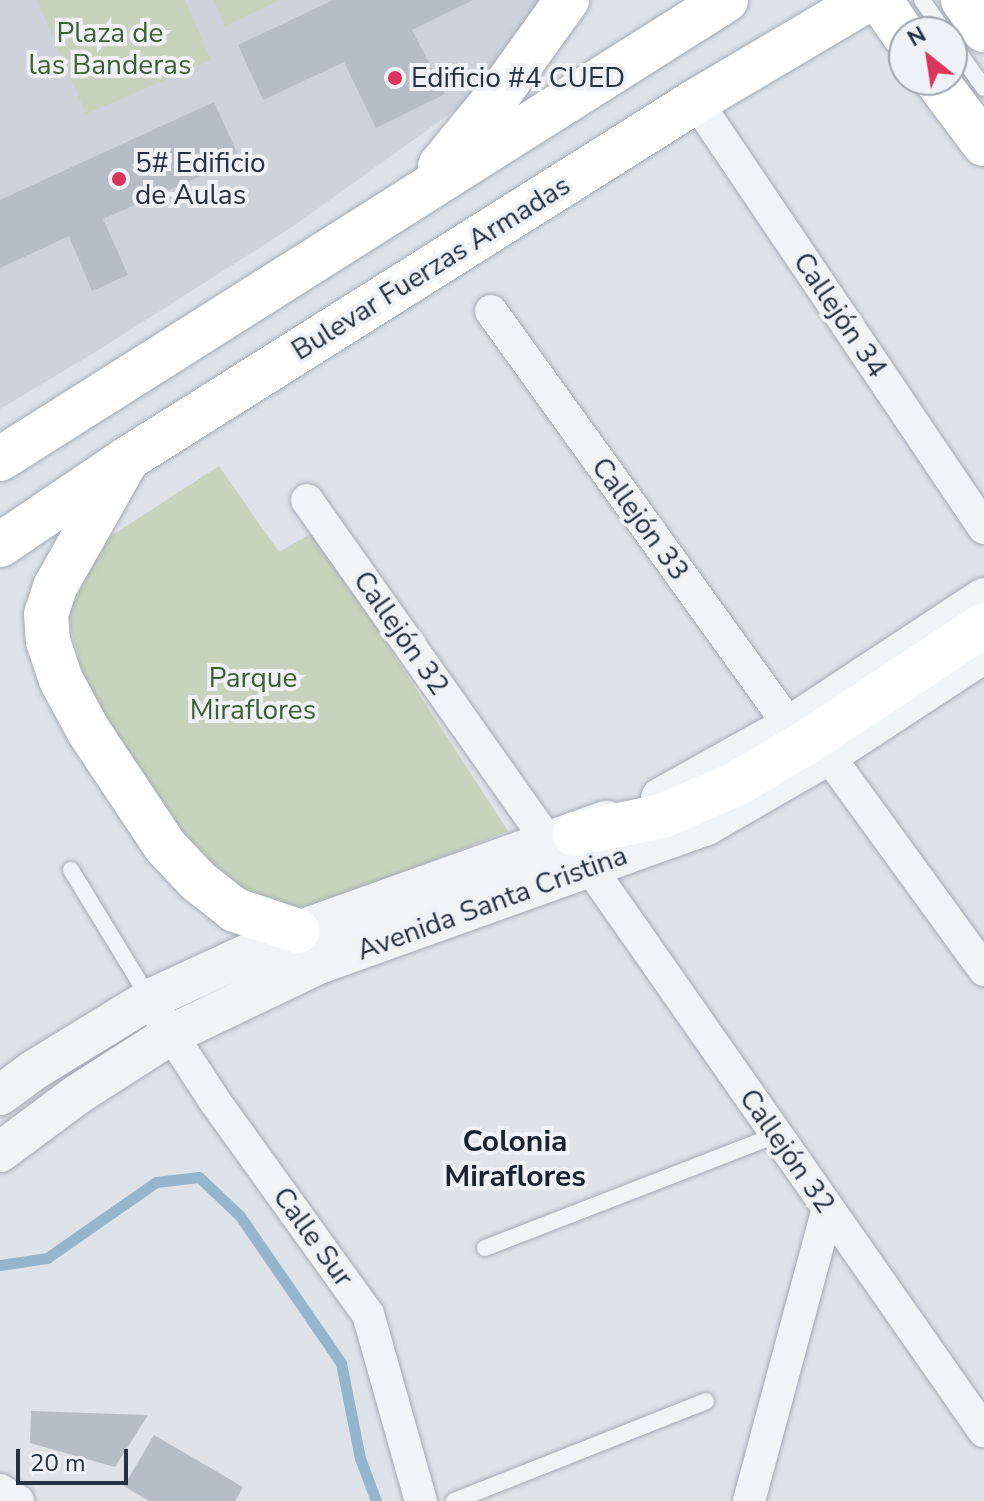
<!DOCTYPE html>
<meta charset="utf-8">
<style>
body{margin:0}
#map{position:relative;width:984px;height:1501px;overflow:hidden;background:#dee3e9;font-family:"Nunito Sans",sans-serif}
div>[style]{position:absolute}
.built>*{inset:0;background:#ccd3db}
.green>*{inset:0;background:#c6d4be}
.stream>*{height:11px;margin:-5.5px;padding:0 5.5px;transform-origin:5.5px;border-radius:5.5px;background:#95b5cd}
.building>*{inset:0;background:#b5bdc7}
.roads{filter:drop-shadow(0 0 2px #a3aab4) drop-shadow(0 0 2px #a3aab4)}
.service>*{height:16px;margin:-8px;padding:0 8px;transform-origin:8px;border-radius:8px;background:#f1f4f7}
.minor>*{height:32px;margin:-16px;padding:0 16px;transform-origin:16px;border-radius:16px;background:#f1f4f7}
.tertiary>*{height:40px;margin:-20px;padding:0 20px;transform-origin:20px;border-radius:20px;background:#f1f4f7}
.primary>*{height:44px;margin:-22px;padding:0 22px;transform-origin:22px;border-radius:22px;background:#fff}
.trunk>*{height:44px;margin:-22px;padding:0 22px;transform-origin:22px;border-radius:22px;background:#fff}
.dots>*{width:22px;height:22px;translate:-50% -50%;box-sizing:border-box;border:4px solid #eef2f7;border-radius:50%}
span{translate:-50% -50%;white-space:nowrap;text-align:center;line-height:1.15;-webkit-text-stroke:8px #eef2f7;paint-order:stroke}
.park-label{font-size:28px;color:#3e5f31}
.poi-label{font-size:28px;color:#253242}
.left{translate:0 -50%;text-align:left}
.street-label{font-size:28px;color:#253242}
.neighbourhood-label{font-size:30px;color:#182332;font-weight:700}
.north{position:absolute;left:888px;top:16px;width:80px;height:80px;box-sizing:border-box;background:#eef2f7;border:2px solid #9ea5af;border-radius:50%;rotate:330deg;font-size:22px;font-weight:700;line-height:32px;text-align:center;color:#253242}
.north::after{content:'';display:block;margin:auto;width:28px;height:36px;background:#dc355d;clip-path:polygon(50% 0,100% 100%,50% 72%,0 100%)}
.scale{position:absolute;left:16px;top:1449px;width:112px;height:36px;box-sizing:border-box;border:4px solid #253242;border-top:0;padding-left:10px;font-size:24px;line-height:28px;white-space:nowrap;color:#253242;-webkit-text-stroke:6px #eef2f7;paint-order:stroke}
</style>
<div id="map">
<div class="built">
<i style="clip-path:polygon(0 0,550px 0,472px 98px,292px 227px,97px 351px,0 409px)"></i>
</div>
<div class="green">
<i style="clip-path:polygon(37px 0,185px 0,211px 60px,86px 114px)"></i>
<i style="clip-path:polygon(214px 0,280px 0,225px 26px)"></i>
<i style="clip-path:polygon(219px 466px,279px 552px,314px 532px,508px 831px,343px 896px,294px 909px,246px 899px,206px 864px,163px 811px,88px 693px,66px 610px,76px 575px,111px 536px)"></i>
</div>
<div class="stream">
<i style="left:0;top:1265px;width:48px;rotate:-8.5deg"></i>
<i style="left:47px;top:1258px;width:133px;rotate:-34.9deg"></i>
<i style="left:156px;top:1182px;width:43px;rotate:-6.6deg"></i>
<i style="left:199px;top:1177px;width:57px;rotate:43.6deg"></i>
<i style="left:240px;top:1216px;width:178px;rotate:55.5deg"></i>
<i style="left:341px;top:1363px;width:97px;rotate:78.7deg"></i>
<i style="left:360px;top:1458px;width:46px;rotate:69.6deg"></i>
</div>
<div class="building">
<i style="clip-path:polygon(333px 0,473px 0,412px 30px,445px 94px,376px 128px,344px 62px,263px 100px,238px 45px)"></i>
<i style="clip-path:polygon(214px 102px,240px 159px,103px 219px,128px 275px,92px 291px,69px 236px,0 268px,0 200px)"></i>
<i style="clip-path:polygon(31px 1411px,148px 1415px,115px 1467px,30px 1443px)"></i>
<i style="clip-path:polygon(154px 1435px,243px 1487px,235px 1501px,149px 1501px,124px 1486px)"></i>
</div>
<div class="roads">
<div class="service">
<i style="left:922px;top:0;width:39px;rotate:55deg"></i>
<i style="left:952px;top:43px;width:55px;rotate:54.6deg"></i>
<i style="left:71px;top:870px;width:150px;rotate:58.6deg"></i>
<i style="left:485px;top:1248px;width:312px;rotate:-21.2deg"></i>
<i style="left:454px;top:1501px;width:271px;rotate:-21.6deg"></i>
</div>
<div class="minor">
<i style="left:696px;top:101px;width:515px;rotate:56deg"></i>
<i style="left:491px;top:311px;width:511px;rotate:54.23deg"></i>
<i style="left:307px;top:500px;width:421px;rotate:54.8deg"></i>
<i style="left:828px;top:755px;width:266px;rotate:54deg"></i>
<i style="left:591px;top:869px;width:686px;rotate:55.04deg"></i>
<i style="left:158px;top:1014px;width:103px;rotate:56.9deg"></i>
<i style="left:214px;top:1100px;width:264px;rotate:54.3deg"></i>
<i style="left:368px;top:1314px;width:194px;rotate:74.2deg"></i>
<i style="left:0;top:1490px;width:21px;rotate:31deg"></i>
<i style="left:749px;top:1501px;width:302px;rotate:-74.9deg"></i>
</div>
<div class="tertiary">
<i style="left:661px;top:798px;width:148px;rotate:-29.2deg"></i>
<i style="left:790px;top:726px;width:232px;rotate:-33.4deg"></i>
<i style="left:0;top:1095px;width:42px;rotate:-36.3deg"></i>
<i style="left:34px;top:1070px;width:136px;rotate:-31.5deg"></i>
<i style="left:150px;top:999px;width:163px;rotate:-24.7deg"></i>
<i style="left:298px;top:931px;width:327px;rotate:-19.7deg"></i>
<i style="left:0;top:1152px;width:97px;rotate:-36.6deg"></i>
<i style="left:78px;top:1094px;width:109px;rotate:-32.7deg"></i>
<i style="left:170px;top:1035px;width:162px;rotate:-25.6deg"></i>
<i style="left:316px;top:965px;width:413px;rotate:-19.7deg"></i>
<i style="left:705px;top:826px;width:142px;rotate:-30deg"></i>
<i style="left:828px;top:755px;width:186px;rotate:-33.2deg"></i>
</div>
<div class="primary">
<i style="left:880px;top:0;width:42px;rotate:55.6deg"></i>
<i style="left:963px;top:0;width:37px;rotate:55deg"></i>
<i style="left:936px;top:80px;width:80px;rotate:53.1deg"></i>
<i style="left:575px;top:834px;width:89px;rotate:-11.7deg"></i>
<i style="left:662px;top:816px;width:81px;rotate:-23.4deg"></i>
<i style="left:736px;top:784px;width:88px;rotate:-30.6deg"></i>
<i style="left:812px;top:739px;width:206px;rotate:-33.5deg"></i>
</div>
<div class="trunk">
<i style="left:440px;top:166px;width:99px;rotate:-50.7deg"></i>
<i style="left:503px;top:89px;width:110px;rotate:-54.3deg"></i>
<i style="left:0;top:459px;width:859px;rotate:-32.3deg"></i>
<i style="left:124px;top:465px;width:140px;rotate:119.5deg"></i>
<i style="left:55px;top:587px;width:28px;rotate:108deg"></i>
<i style="left:46px;top:614px;width:27px;rotate:86deg"></i>
<i style="left:48px;top:641px;width:41px;rotate:71.6deg"></i>
<i style="left:61px;top:680px;width:57px;rotate:61.6deg"></i>
<i style="left:88px;top:730px;width:139px;rotate:56.4deg"></i>
<i style="left:165px;top:846px;width:48px;rotate:46.7deg"></i>
<i style="left:198px;top:881px;width:47px;rotate:38.1deg"></i>
<i style="left:235px;top:910px;width:66px;rotate:18.4deg"></i>
<i style="left:0;top:545px;width:153px;rotate:-34.1deg"></i>
<i style="left:127px;top:459px;width:672px;rotate:-32.18deg"></i>
<i style="left:696px;top:101px;width:199px;rotate:-30.6deg"></i>
</div>
</div>
<div class="dots">
<i style="left:395px;top:78px;background:#dc355d"></i>
<i style="left:119px;top:179px;background:#dc355d"></i>
</div>
<div class="park-label">
<span style="left:110px;top:49px">Plaza de<br>las Banderas</span>
<span style="left:253px;top:694px">Parque<br>Miraflores</span>
</div>
<div class="poi-label">
<span class="left" style="left:411px;top:78px">Edificio #4 CUED</span>
<span class="left" style="left:135px;top:179px">5# Edificio<br>de Aulas</span>
</div>
<div class="street-label">
<span style="left:431px;top:268px;rotate:-32deg">Bulevar Fuerzas Armadas</span>
<span style="left:840px;top:315px;rotate:56deg">Callejón 34</span>
<span style="left:640px;top:519px;rotate:54deg">Callejón 33</span>
<span style="left:401px;top:633px;rotate:55deg">Callejón 32</span>
<span style="left:492px;top:903px;rotate:-20deg">Avenida Santa Cristina</span>
<span style="left:787px;top:1151px;rotate:55deg">Callejón 32</span>
<span style="left:313px;top:1237px;rotate:54deg">Calle Sur</span>
</div>
<div class="neighbourhood-label">
<span style="left:515px;top:1159px">Colonia<br>Miraflores</span>
</div>
<div class="north">N</div>
<div class="scale">20 m</div>
</div>
